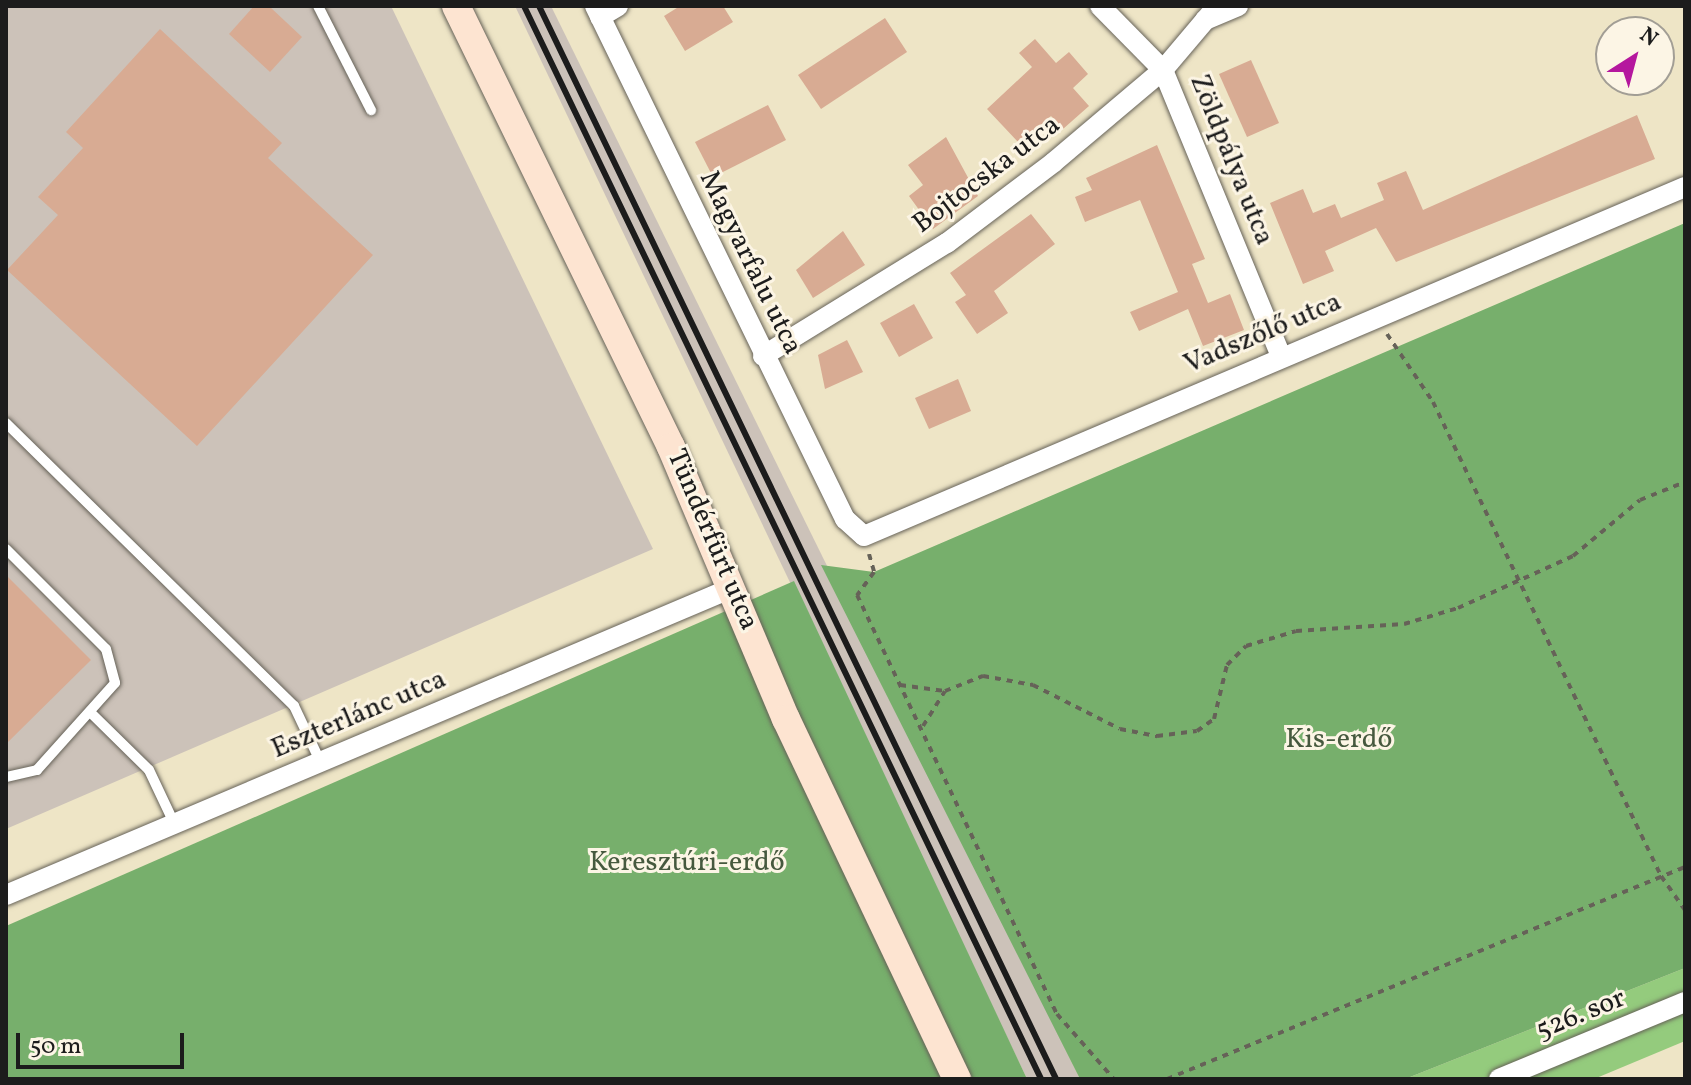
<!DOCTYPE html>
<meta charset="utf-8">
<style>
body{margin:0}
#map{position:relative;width:1691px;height:1085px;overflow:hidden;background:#eee5c6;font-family:Vollkorn,serif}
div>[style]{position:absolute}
.industrial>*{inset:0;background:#ccc2b9}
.green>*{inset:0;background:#94cb7d}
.forest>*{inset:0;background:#77af6c}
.building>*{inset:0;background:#d8ab93}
.path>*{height:4px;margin-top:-2px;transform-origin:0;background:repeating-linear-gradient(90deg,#666258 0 6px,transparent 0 12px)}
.roads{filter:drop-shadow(0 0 2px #666258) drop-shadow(0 0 2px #666258)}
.lane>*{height:10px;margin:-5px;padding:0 5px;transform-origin:5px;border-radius:5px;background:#fff}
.street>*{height:20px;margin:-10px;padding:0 10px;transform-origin:10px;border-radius:10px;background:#fff}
.secondary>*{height:28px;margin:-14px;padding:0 14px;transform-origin:14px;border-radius:14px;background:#fde4d1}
.rail>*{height:6px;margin:-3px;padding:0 3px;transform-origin:3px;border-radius:3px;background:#1c1c1c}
span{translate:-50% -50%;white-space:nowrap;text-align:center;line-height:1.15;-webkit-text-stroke:6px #fcf5e5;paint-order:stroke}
.street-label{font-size:28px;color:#1c1c1c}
.park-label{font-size:28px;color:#46593e}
.frame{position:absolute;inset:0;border:8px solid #1c1c1c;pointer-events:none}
.north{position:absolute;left:1595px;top:16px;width:80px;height:80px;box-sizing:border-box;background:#fcf5e5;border:2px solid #a29e95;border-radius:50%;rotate:36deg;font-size:22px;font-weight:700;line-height:32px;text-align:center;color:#1c1c1c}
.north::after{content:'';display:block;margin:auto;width:28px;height:36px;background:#b5179e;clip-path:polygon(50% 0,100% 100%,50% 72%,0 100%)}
.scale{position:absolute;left:16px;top:1033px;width:168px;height:36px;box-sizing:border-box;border:4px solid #1c1c1c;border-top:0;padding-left:10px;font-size:24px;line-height:28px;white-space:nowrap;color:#1c1c1c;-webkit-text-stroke:6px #fcf5e5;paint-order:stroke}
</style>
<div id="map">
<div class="industrial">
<i style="clip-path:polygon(6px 6px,391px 6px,653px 549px,6px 829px)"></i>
<i style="clip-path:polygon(515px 6px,551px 6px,1080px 1079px,1027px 1079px)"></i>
</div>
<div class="green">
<i style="clip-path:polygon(1685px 968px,1685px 1041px,1594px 1079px,1405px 1079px)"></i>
</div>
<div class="forest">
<i style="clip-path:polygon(1685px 223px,1685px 968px,1405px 1079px,1080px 1079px,821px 565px,874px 572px)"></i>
<i style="clip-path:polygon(794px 581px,1027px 1079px,6px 1079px,6px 926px)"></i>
</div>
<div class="building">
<i style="clip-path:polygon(254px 6px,269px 6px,302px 37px,270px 72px,229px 34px)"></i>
<i style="clip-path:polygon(680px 6px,723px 6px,733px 22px,685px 51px,664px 16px)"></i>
<i style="clip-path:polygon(885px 18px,907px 52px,821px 109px,798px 75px)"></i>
<i style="clip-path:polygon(160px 29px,282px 143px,268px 158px,373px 255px,197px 446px,7px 270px,58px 215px,38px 197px,83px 148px,66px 132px)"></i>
<i style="clip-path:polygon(1035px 39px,1056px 63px,1069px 52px,1088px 74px,1073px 88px,1089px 106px,1063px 129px,1051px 116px,1020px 144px,987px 109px,1032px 67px,1019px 53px)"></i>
<i style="clip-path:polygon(1251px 60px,1279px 123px,1247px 137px,1219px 74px)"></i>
<i style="clip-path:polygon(768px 105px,786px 140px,713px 177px,695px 142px)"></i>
<i style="clip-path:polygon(1637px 115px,1655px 159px,1396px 262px,1376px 228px,1325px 251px,1334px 271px,1303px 284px,1270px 203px,1303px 189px,1313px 213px,1335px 204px,1341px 218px,1384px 200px,1377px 183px,1406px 171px,1423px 210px)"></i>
<i style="clip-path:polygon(946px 137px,978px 196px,933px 229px,909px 196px,923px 185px,908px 165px)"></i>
<i style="clip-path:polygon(1157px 145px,1205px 259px,1192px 264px,1208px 303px,1230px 294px,1244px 330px,1203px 346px,1188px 309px,1139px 331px,1130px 312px,1178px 292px,1140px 200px,1085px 222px,1075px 197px,1092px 190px,1086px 178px)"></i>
<i style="clip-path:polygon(1031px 214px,1055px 244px,994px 291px,1008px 313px,977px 334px,955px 302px,966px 295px,950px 273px)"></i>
<i style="clip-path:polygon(843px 231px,865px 265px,813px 298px,796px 270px)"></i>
<i style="clip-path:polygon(914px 304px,933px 338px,899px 357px,880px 323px)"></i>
<i style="clip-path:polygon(847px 340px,863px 372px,825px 389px,818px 355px)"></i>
<i style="clip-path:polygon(958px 379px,971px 411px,929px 429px,915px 398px)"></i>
<i style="clip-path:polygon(6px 575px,91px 660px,6px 744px)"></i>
</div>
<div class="path">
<i style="left:1387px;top:334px;width:82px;rotate:55.9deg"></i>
<i style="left:1433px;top:402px;width:526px;rotate:64.31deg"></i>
<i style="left:1661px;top:876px;width:42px;rotate:54.8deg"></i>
<i style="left:869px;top:554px;width:19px;rotate:74deg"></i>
<i style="left:874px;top:572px;width:29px;rotate:126deg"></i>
<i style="left:857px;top:595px;width:464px;rotate:64.5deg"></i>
<i style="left:1057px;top:1014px;width:86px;rotate:48.8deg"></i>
<i style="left:900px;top:685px;width:45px;rotate:7.6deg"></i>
<i style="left:945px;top:691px;width:41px;rotate:-21.5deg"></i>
<i style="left:983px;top:676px;width:51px;rotate:10.2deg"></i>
<i style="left:1033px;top:685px;width:97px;rotate:26.8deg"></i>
<i style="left:1120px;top:729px;width:38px;rotate:11deg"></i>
<i style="left:1157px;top:736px;width:40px;rotate:-7.1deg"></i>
<i style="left:1197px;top:731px;width:21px;rotate:-35deg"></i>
<i style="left:1214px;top:719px;width:56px;rotate:-76.5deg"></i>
<i style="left:1227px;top:665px;width:27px;rotate:-45deg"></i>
<i style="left:1246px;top:646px;width:52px;rotate:-16.7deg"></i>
<i style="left:1296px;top:631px;width:108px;rotate:-3.7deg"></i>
<i style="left:1404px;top:624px;width:56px;rotate:-16.5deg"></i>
<i style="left:1458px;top:608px;width:126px;rotate:-24.3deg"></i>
<i style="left:1573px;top:556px;width:87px;rotate:-39.9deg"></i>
<i style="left:1640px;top:500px;width:48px;rotate:-21.8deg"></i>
<i style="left:923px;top:726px;width:41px;rotate:-57.8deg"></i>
<i style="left:1167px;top:1079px;width:560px;rotate:-22.26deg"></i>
</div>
<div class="roads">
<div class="lane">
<i style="left:318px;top:6px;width:117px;rotate:63deg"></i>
<i style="left:6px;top:423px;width:404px;rotate:44.5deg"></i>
<i style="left:294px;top:706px;width:61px;rotate:64.7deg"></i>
<i style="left:6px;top:549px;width:141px;rotate:45deg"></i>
<i style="left:106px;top:649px;width:35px;rotate:75deg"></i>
<i style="left:115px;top:683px;width:117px;rotate:131.9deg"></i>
<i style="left:37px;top:770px;width:32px;rotate:167deg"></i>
<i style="left:93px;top:715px;width:78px;rotate:44.5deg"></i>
<i style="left:149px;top:770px;width:59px;rotate:64.7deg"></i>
</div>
<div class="street">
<i style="left:595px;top:6px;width:571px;rotate:64.02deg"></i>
<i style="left:845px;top:519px;width:25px;rotate:42deg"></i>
<i style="left:864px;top:536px;width:892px;rotate:-23.03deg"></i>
<i style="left:1100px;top:6px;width:90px;rotate:45.5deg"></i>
<i style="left:1163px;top:70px;width:309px;rotate:67.6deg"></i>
<i style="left:600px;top:17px;width:21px;rotate:-31deg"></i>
<i style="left:1205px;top:20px;width:36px;rotate:-23deg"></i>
<i style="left:763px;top:356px;width:216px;rotate:-31.6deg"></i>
<i style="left:947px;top:243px;width:134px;rotate:-37.1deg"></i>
<i style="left:1054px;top:162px;width:143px;rotate:-40.2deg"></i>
<i style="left:1163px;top:70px;width:84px;rotate:-49.8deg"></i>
<i style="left:6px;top:895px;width:790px;rotate:-22.93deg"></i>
<i style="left:1499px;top:1079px;width:201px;rotate:-22.5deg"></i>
</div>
<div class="secondary">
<i style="left:456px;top:6px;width:491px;rotate:64deg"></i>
<i style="left:671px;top:447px;width:295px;rotate:67.1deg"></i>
<i style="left:786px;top:719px;width:399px;rotate:64.6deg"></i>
</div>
</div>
<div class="rail">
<i style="left:524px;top:6px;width:1191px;rotate:64.27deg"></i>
<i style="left:539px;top:6px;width:1191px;rotate:64.27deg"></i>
</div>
<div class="street-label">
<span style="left:1231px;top:160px;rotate:68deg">Zöldpálya utca</span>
<span style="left:987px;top:175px;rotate:-37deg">Bojtocska utca</span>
<span style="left:750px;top:263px;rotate:64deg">Magyarfalu utca</span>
<span style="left:1263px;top:334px;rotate:-23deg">Vadszőlő utca</span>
<span style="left:712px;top:540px;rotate:67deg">Tündérfürt utca</span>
<span style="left:359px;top:715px;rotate:-23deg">Eszterlánc utca</span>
<span style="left:1581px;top:1015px;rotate:-22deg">526. sor</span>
</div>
<div class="park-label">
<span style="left:1339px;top:740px">Kis-erdő</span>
<span style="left:687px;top:863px">Keresztúri-erdő</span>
</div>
<div class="frame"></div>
<div class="north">N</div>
<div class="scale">50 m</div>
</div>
